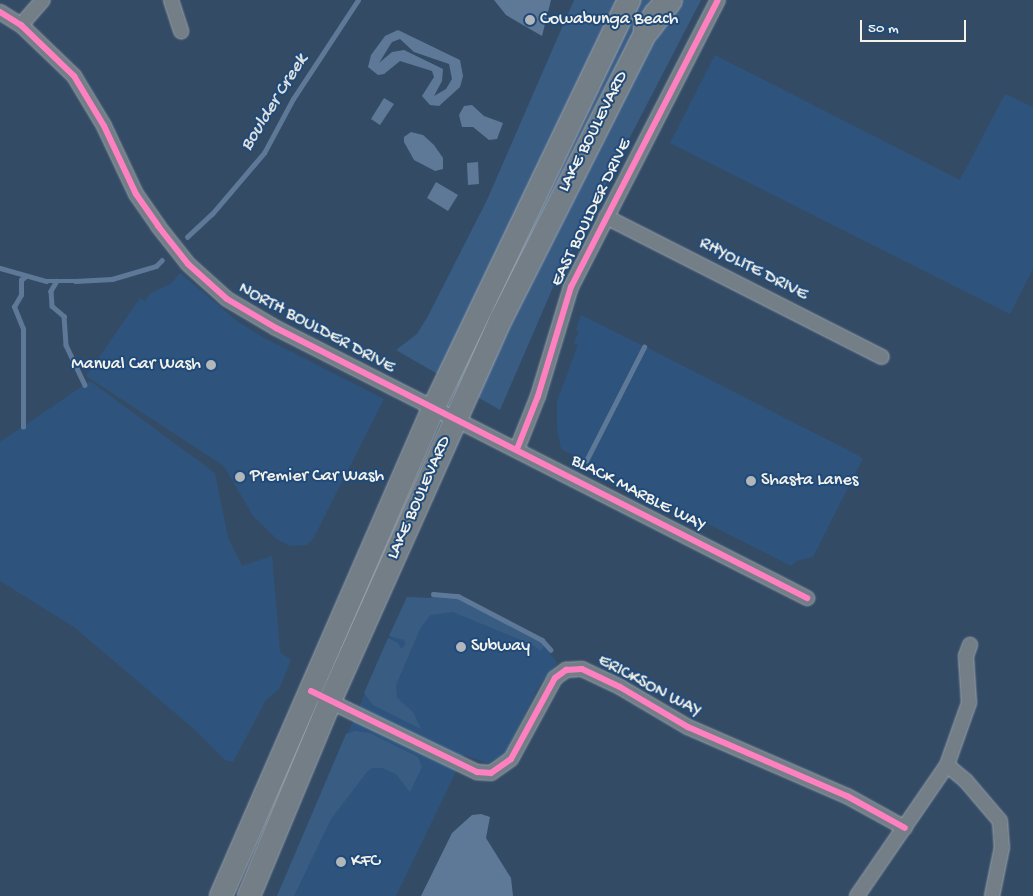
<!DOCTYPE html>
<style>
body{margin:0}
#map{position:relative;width:1033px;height:896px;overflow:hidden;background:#344b65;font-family:"Gochi Hand",sans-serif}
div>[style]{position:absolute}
.built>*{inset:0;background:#2e547d}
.green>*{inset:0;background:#395c83}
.water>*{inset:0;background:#5e7998}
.stream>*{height:4.5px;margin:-2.25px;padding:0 2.25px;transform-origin:2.25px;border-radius:2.25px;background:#5e7998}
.roads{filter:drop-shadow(0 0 1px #9ba5af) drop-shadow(0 0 1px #9ba5af)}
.street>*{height:14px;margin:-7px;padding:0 7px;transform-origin:7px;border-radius:7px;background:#737e87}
.primary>*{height:22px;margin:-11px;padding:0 11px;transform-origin:11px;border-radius:11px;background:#737e87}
.highway>*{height:26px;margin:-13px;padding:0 13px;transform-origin:13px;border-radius:13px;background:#737e87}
.cycleway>*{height:6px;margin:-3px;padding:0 3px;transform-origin:3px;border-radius:3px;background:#ff80c0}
.dots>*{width:14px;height:14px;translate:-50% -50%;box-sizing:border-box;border:2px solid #1f4a7a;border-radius:50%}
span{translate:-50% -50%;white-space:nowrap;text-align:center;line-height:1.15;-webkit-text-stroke:4px #1f4a7a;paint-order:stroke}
.poi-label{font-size:18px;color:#f4f1e8}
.left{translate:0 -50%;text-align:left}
.right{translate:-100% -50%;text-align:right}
.street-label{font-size:18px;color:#f4f1e8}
.water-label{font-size:19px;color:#dee0dd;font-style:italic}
.scale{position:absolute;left:860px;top:20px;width:106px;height:22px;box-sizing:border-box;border:2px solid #f4f1e8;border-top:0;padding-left:6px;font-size:15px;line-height:18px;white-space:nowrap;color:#f4f1e8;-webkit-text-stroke:4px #1f4a7a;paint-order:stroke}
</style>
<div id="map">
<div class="built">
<i style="clip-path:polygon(715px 55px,960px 180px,1005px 94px,1033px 107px,1033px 269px,1010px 314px,670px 143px)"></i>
<i style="clip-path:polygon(180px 273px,237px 321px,264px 338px,384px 399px,313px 539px,306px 545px,291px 546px,278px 540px,253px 516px,224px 466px,86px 376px,140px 298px,145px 301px,151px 293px,171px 284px)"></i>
<i style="clip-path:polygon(581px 315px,643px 346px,585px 461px,561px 449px,557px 427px,557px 401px,578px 345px,574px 343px,579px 331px,576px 330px)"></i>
<i style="clip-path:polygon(644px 346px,863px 458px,813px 557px,796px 561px,791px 566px,587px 462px)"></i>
<i style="clip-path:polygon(90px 381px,215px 473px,228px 538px,242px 566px,272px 556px,280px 652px,291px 660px,279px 689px,266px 700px,233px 762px,225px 760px,194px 729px,74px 627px,0 581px,0 442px)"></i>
<i style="clip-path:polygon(435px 596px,457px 597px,541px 641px,557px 663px,540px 684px,504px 755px,487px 763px,464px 755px,396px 896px,277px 896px,407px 597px,430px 598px)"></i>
</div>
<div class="green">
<i style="clip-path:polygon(574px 0,701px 0,557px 278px,500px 410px,396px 350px,417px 334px,428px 316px,487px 200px)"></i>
<i style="clip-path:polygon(435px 596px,457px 597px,545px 644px,541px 651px,531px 644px,453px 612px,430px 615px,420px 629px,396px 685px,397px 698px,413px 712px,421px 729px,373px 705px,364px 693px,388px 638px,398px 643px,401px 649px,406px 644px,404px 640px,389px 636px,407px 597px,430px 598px)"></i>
<i style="clip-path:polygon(355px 731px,370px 733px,418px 757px,422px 767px,410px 792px,396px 774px,382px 768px,372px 768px,367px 772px,331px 819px,294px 896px,277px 896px,346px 734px)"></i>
</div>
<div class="water">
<i style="clip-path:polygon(494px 0,551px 0,542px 36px,506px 15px)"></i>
<i style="clip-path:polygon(evenodd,398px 30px,460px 60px,463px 76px,460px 87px,439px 106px,430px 105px,422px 96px,434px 77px,432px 71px,400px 61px,384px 74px,378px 75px,368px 67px,371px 55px,385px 36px,398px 30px,400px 39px,414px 52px,449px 64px,452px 79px,446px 89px,434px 96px,442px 81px,443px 69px,404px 50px,392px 52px,379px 63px,392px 42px,400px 39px)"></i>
<i style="clip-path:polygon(384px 98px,394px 104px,380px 125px,371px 119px)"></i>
<i style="clip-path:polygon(472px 105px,484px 116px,503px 123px,497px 139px,489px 140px,473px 127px,462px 127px,459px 115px,464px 106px)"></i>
<i style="clip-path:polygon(411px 132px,423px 135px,434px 145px,443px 158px,443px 169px,435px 171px,414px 160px,404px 142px,404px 137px)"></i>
<i style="clip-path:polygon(478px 162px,479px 184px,468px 185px,467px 163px)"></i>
<i style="clip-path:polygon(436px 182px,458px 195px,448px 211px,427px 198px)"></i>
<i style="clip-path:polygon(481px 814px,490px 817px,486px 838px,511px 878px,513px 896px,421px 896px,452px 833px,472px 815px)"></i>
</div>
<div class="stream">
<i style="left:187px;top:237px;width:34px;rotate:-43deg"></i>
<i style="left:212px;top:214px;width:80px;rotate:-49.6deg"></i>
<i style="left:264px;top:153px;width:61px;rotate:-61.8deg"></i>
<i style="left:293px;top:99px;width:118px;rotate:-56.7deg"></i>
<i style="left:0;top:268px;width:48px;rotate:15.8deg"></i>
<i style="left:46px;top:281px;width:29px"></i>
<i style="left:75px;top:281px;width:37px;rotate:-3deg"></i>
<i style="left:112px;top:279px;width:46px;rotate:-16.5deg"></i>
<i style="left:156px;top:266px;width:8px;rotate:-45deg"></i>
<i style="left:57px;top:281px;width:12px;rotate:121deg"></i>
<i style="left:51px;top:291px;width:15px;rotate:86deg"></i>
<i style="left:52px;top:306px;width:16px;rotate:40deg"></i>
<i style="left:64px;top:316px;width:29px;rotate:86deg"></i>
<i style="left:66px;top:345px;width:44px;rotate:64.6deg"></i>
<i style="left:23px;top:427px;width:98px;rotate:-90deg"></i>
<i style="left:23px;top:329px;width:24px;rotate:-112deg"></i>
<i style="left:14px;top:307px;width:14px;rotate:-60deg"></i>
<i style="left:21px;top:295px;width:15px;rotate:-90deg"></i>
<i style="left:21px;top:280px;width:6px;rotate:-39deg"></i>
<i style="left:586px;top:461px;width:128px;rotate:-63deg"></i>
<i style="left:433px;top:594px;width:25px;rotate:5deg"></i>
<i style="left:458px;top:596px;width:95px;rotate:27.6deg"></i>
<i style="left:542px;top:640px;width:13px;rotate:48deg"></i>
</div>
<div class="roads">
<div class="street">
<i style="left:171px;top:0;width:33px;rotate:72deg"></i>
<i style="left:0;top:12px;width:25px;rotate:32deg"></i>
<i style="left:21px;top:25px;width:74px;rotate:43.9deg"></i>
<i style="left:74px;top:76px;width:58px;rotate:59deg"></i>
<i style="left:104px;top:126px;width:75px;rotate:64.8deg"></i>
<i style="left:136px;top:194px;width:39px;rotate:55deg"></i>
<i style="left:158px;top:226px;width:48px;rotate:51.7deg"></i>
<i style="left:188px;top:264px;width:52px;rotate:41.9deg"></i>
<i style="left:227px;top:299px;width:57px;rotate:30.6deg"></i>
<i style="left:276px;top:328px;width:596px;rotate:26.95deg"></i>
<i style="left:21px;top:25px;width:33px;rotate:-49deg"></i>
<i style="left:606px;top:217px;width:309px;rotate:26.9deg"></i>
<i style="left:517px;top:449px;width:57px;rotate:-68.4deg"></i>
<i style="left:538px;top:396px;width:114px;rotate:-73.2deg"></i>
<i style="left:571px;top:287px;width:322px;rotate:-62.9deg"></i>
<i style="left:325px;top:699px;width:169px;rotate:25.7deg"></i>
<i style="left:477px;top:772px;width:14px;rotate:4deg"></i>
<i style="left:491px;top:773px;width:24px;rotate:-35deg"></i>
<i style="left:511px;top:759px;width:92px;rotate:-61.5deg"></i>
<i style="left:555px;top:678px;width:14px;rotate:-36deg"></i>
<i style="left:566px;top:670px;width:16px;rotate:-4deg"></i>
<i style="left:582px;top:669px;width:42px;rotate:25.3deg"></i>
<i style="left:620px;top:687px;width:79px;rotate:30.5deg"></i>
<i style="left:688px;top:727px;width:173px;rotate:23.5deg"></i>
<i style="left:847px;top:796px;width:66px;rotate:28.9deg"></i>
<i style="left:947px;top:765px;width:25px;rotate:40deg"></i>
<i style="left:966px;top:781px;width:52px;rotate:49.6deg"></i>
<i style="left:1000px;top:821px;width:26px;rotate:86deg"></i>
<i style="left:1002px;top:847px;width:50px;rotate:101.5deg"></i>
<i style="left:857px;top:896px;width:159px;rotate:-55.5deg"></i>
<i style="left:947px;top:765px;width:66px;rotate:-70.5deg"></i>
<i style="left:969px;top:703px;width:47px;rotate:-93.7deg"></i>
<i style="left:966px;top:656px;width:12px;rotate:-70deg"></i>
</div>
<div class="primary">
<i style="left:221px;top:896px;width:531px;rotate:-66.48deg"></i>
<i style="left:433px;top:409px;width:454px;rotate:-64.4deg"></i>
<i style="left:249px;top:896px;width:211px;rotate:-67.4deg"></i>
<i style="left:330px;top:701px;width:419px;rotate:-65.9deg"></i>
<i style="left:501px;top:319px;width:342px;rotate:-63.2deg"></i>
</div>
<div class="highway">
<i style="left:647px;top:29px;width:36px;rotate:-53deg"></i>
</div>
</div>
<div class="cycleway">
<i style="left:0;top:12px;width:25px;rotate:32deg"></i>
<i style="left:21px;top:25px;width:74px;rotate:43.9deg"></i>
<i style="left:74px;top:76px;width:58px;rotate:59deg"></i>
<i style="left:104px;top:126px;width:75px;rotate:64.8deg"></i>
<i style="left:136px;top:194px;width:39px;rotate:55deg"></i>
<i style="left:158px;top:226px;width:48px;rotate:51.7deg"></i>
<i style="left:188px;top:264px;width:52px;rotate:41.9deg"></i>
<i style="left:227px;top:299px;width:57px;rotate:30.6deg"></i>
<i style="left:276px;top:328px;width:596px;rotate:26.95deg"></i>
<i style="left:517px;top:449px;width:57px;rotate:-68.4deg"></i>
<i style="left:538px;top:396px;width:114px;rotate:-73.2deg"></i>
<i style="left:571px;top:287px;width:322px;rotate:-62.9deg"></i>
<i style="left:311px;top:691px;width:185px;rotate:26deg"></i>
<i style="left:477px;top:772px;width:14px;rotate:4deg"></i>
<i style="left:491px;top:773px;width:24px;rotate:-35deg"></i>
<i style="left:511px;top:759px;width:92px;rotate:-61.5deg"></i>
<i style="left:555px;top:678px;width:14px;rotate:-36deg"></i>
<i style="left:566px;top:670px;width:16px;rotate:-4deg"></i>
<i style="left:582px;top:669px;width:42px;rotate:25.3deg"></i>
<i style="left:620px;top:687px;width:79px;rotate:30.5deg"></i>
<i style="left:688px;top:727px;width:173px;rotate:23.5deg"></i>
<i style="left:847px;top:796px;width:66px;rotate:28.9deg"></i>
</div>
<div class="dots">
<i style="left:530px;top:20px;background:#b1b7ba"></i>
<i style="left:211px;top:365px;background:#b1b7ba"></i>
<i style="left:240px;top:477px;background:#b1b7ba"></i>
<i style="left:751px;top:481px;background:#b1b7ba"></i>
<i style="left:461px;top:647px;background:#b1b7ba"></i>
<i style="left:341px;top:862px;background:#b1b7ba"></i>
</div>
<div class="poi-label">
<span class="left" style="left:540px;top:20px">Cowabunga Beach</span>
<span class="right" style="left:201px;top:365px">Manual Car Wash</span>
<span class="left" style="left:250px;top:477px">Premier Car Wash</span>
<span class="left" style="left:761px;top:481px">Shasta Lanes</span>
<span class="left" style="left:471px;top:647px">Subway</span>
<span class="left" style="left:351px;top:862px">KFC</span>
</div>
<div class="street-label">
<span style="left:594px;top:132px;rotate:-63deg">LAKE BOULEVARD</span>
<span style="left:592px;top:213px;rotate:-64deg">EAST BOULDER DRIVE</span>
<span style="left:753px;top:270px;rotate:27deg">RHYOLITE DRIVE</span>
<span style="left:316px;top:329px;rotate:28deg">NORTH BOULDER DRIVE</span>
<span style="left:638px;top:494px;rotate:27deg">BLACK MARBLE WAY</span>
<span style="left:420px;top:498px;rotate:-66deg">LAKE BOULEVARD</span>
<span style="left:649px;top:687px;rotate:28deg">ERICKSON WAY</span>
</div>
<div class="water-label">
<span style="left:275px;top:103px;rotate:-58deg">Boulder Creek</span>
</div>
<div class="scale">50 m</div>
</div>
